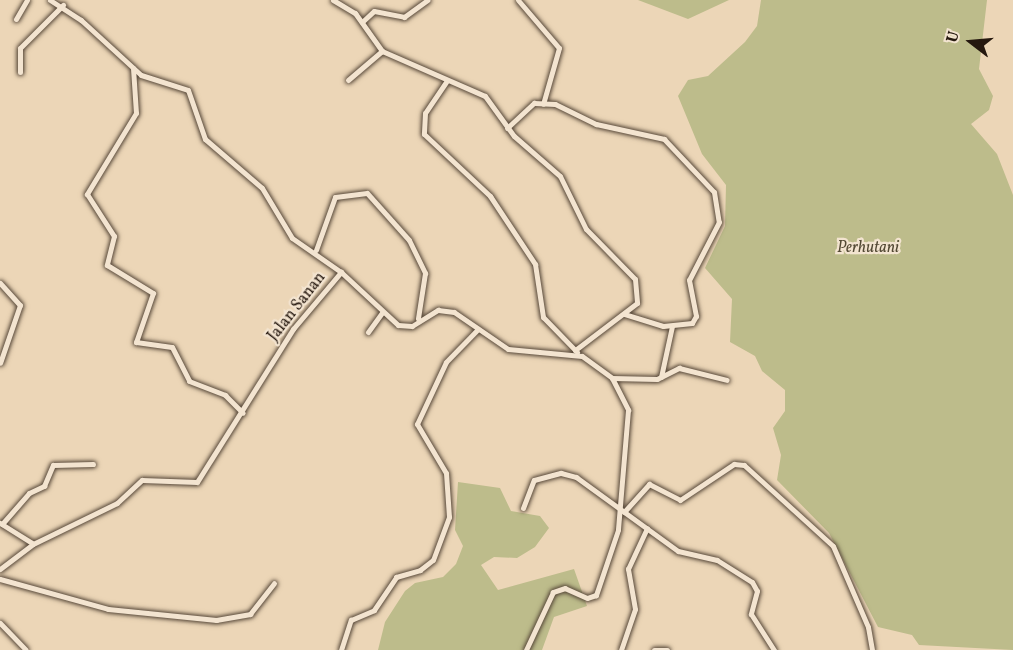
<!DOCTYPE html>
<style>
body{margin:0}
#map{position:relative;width:1013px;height:650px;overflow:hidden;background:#ecd6b7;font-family:Vollkorn,serif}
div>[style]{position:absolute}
.green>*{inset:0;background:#bdbc8b}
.roads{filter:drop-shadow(0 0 2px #574839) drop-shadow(0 0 2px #574839)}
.minor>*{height:5px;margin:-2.5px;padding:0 2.5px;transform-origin:2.5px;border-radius:2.5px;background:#f3e4d0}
span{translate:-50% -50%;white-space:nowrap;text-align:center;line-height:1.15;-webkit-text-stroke:4.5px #f3e4d0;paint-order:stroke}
.park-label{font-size:16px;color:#534934;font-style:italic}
.street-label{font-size:16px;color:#25180f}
.north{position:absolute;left:941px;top:12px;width:60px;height:60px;-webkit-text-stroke:4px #f3e4d0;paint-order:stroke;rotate:286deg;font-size:16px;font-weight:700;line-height:24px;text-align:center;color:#25180f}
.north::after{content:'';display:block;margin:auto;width:21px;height:27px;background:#25180f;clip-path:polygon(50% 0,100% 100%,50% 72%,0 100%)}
</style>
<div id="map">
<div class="green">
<i style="clip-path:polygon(638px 0,729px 0,688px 19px)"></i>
<i style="clip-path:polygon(761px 0,987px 0,979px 69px,993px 96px,989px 110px,971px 124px,997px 154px,1013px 195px,1013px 650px,919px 645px,912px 635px,878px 627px,829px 533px,777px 480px,781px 455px,773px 428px,785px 411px,785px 390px,762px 371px,755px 356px,730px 342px,732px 299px,705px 268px,725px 226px,726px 185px,702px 154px,678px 96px,688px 80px,708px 76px,745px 42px,757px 26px)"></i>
<i style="clip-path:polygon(458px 482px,500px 488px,511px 511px,540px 516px,549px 528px,535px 547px,517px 558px,494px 557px,481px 565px,498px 590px,574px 569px,587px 606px,554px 617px,542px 650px,378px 650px,385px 622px,405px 591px,415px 583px,443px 577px,456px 564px,463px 546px,455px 530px)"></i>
</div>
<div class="roads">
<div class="minor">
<i style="left:50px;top:0;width:37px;rotate:33deg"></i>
<i style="left:81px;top:20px;width:81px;rotate:42.5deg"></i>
<i style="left:141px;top:75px;width:49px;rotate:17.7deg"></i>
<i style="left:188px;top:90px;width:52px;rotate:70.9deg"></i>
<i style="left:205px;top:139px;width:75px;rotate:40.7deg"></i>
<i style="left:262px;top:188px;width:58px;rotate:59deg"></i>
<i style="left:292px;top:238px;width:60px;rotate:34.8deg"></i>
<i style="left:333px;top:0;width:26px;rotate:31deg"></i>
<i style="left:355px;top:13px;width:47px;rotate:54.6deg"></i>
<i style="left:382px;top:51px;width:112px;rotate:23.6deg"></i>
<i style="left:485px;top:96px;width:49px;rotate:54.1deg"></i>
<i style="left:514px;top:136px;width:61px;rotate:41deg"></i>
<i style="left:560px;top:176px;width:59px;rotate:63.9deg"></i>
<i style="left:586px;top:229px;width:70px;rotate:45.6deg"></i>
<i style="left:635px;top:279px;width:24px;rotate:85deg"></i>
<i style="left:637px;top:303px;width:78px;rotate:142.8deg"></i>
<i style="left:518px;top:0;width:63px;rotate:49.5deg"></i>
<i style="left:559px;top:48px;width:58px;rotate:105.9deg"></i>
<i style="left:16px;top:19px;width:22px;rotate:-60deg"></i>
<i style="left:362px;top:22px;width:16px;rotate:-43deg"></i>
<i style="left:374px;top:11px;width:31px;rotate:11deg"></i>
<i style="left:404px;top:17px;width:29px;rotate:-36deg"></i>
<i style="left:133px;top:68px;width:45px;rotate:86.2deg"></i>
<i style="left:136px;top:113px;width:95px;rotate:121.2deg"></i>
<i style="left:87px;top:194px;width:50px;rotate:57.3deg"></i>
<i style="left:114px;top:236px;width:30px;rotate:104deg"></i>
<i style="left:107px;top:265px;width:54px;rotate:31.3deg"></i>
<i style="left:153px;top:293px;width:52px;rotate:109.1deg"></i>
<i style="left:136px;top:342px;width:36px;rotate:8deg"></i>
<i style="left:172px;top:347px;width:38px;rotate:63deg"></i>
<i style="left:189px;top:381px;width:39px;rotate:21deg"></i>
<i style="left:225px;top:395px;width:25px;rotate:45deg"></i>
<i style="left:20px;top:72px;width:24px;rotate:-90deg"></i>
<i style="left:20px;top:48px;width:61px;rotate:-45deg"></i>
<i style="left:348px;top:80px;width:45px;rotate:-40.5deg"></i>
<i style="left:446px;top:82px;width:37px;rotate:124deg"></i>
<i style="left:425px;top:113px;width:21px;rotate:93deg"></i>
<i style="left:424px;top:134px;width:91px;rotate:43.2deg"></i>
<i style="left:490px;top:196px;width:82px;rotate:56.5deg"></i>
<i style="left:535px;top:264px;width:54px;rotate:81.4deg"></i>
<i style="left:543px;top:317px;width:49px;rotate:45.8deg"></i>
<i style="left:507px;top:128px;width:37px;rotate:-43deg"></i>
<i style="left:534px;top:103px;width:21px;rotate:3deg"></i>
<i style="left:555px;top:104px;width:46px;rotate:26deg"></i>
<i style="left:596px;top:124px;width:70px;rotate:12.4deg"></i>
<i style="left:664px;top:139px;width:73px;rotate:46.7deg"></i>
<i style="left:714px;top:192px;width:30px;rotate:81deg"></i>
<i style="left:719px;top:222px;width:65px;rotate:117.3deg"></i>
<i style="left:689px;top:280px;width:37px;rotate:79deg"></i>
<i style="left:696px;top:316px;width:8px;rotate:120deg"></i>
<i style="left:692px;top:323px;width:29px;rotate:174deg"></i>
<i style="left:663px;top:326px;width:41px;rotate:-162.9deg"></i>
<i style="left:316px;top:250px;width:56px;rotate:-70.3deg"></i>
<i style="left:335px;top:197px;width:32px;rotate:-7deg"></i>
<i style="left:367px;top:193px;width:63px;rotate:48.2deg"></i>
<i style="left:409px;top:240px;width:37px;rotate:64deg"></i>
<i style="left:425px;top:273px;width:46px;rotate:98.8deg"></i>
<i style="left:0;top:283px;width:30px;rotate:48deg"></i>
<i style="left:20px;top:305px;width:61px;rotate:109deg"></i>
<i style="left:368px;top:332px;width:24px;rotate:-54deg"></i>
<i style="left:661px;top:377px;width:52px;rotate:-77.8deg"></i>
<i style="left:612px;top:378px;width:45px;rotate:1.3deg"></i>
<i style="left:657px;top:379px;width:25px;rotate:-27deg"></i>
<i style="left:679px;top:368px;width:49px;rotate:14deg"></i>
<i style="left:523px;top:508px;width:30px;rotate:-69deg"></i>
<i style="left:534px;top:480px;width:28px;rotate:-15deg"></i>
<i style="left:561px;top:473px;width:16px;rotate:15deg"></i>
<i style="left:576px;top:477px;width:126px;rotate:36deg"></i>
<i style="left:678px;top:551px;width:40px;rotate:13deg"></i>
<i style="left:717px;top:560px;width:41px;rotate:32.2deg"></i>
<i style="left:752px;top:582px;width:10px;rotate:61deg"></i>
<i style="left:757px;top:591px;width:24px;rotate:105deg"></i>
<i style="left:751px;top:614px;width:43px;rotate:57.4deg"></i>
<i style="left:624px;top:512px;width:38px;rotate:-48deg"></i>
<i style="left:649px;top:484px;width:35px;rotate:27deg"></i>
<i style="left:680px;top:500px;width:65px;rotate:-33.7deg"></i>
<i style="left:734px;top:464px;width:10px;rotate:6deg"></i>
<i style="left:744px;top:465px;width:120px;rotate:42.3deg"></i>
<i style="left:833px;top:546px;width:88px;rotate:66.6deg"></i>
<i style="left:868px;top:627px;width:23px;rotate:80deg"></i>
<i style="left:0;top:523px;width:39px;rotate:32deg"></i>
<i style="left:2px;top:524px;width:41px;rotate:-48.9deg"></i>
<i style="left:29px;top:493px;width:17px;rotate:-25deg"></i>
<i style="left:44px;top:486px;width:23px;rotate:-67deg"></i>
<i style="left:53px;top:465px;width:40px;rotate:-1.4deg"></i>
<i style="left:0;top:569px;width:41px;rotate:-37.1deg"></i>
<i style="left:33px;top:544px;width:93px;rotate:-26deg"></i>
<i style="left:117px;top:503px;width:34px;rotate:-43deg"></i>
<i style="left:142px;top:480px;width:55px;rotate:2.1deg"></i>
<i style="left:197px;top:482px;width:181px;rotate:-57.9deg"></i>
<i style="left:293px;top:329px;width:75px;rotate:-49.9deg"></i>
<i style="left:341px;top:272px;width:78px;rotate:42.9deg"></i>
<i style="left:398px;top:325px;width:14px;rotate:4deg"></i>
<i style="left:412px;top:326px;width:31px;rotate:-32deg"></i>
<i style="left:438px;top:310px;width:16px;rotate:7deg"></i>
<i style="left:454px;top:312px;width:65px;rotate:34.4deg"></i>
<i style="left:508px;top:349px;width:74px;rotate:5.4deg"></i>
<i style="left:582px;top:356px;width:37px;rotate:36deg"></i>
<i style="left:612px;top:378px;width:36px;rotate:63deg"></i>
<i style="left:628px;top:410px;width:120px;rotate:94.8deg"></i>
<i style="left:618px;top:530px;width:69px;rotate:108.7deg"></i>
<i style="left:596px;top:595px;width:9px;rotate:162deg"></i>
<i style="left:587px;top:598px;width:24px;rotate:-156deg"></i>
<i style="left:565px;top:588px;width:13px;rotate:162deg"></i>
<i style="left:553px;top:592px;width:64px;rotate:115deg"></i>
<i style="left:0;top:579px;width:112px;rotate:15.5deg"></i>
<i style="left:108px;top:609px;width:109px;rotate:5.8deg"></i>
<i style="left:216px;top:620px;width:35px;rotate:-10deg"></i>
<i style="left:250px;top:614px;width:39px;rotate:-52deg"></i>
<i style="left:0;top:623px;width:37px;rotate:46deg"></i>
<i style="left:341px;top:650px;width:32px;rotate:-72deg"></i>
<i style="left:351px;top:620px;width:25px;rotate:-23deg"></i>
<i style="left:374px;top:610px;width:40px;rotate:-56deg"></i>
<i style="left:396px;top:577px;width:25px;rotate:-16deg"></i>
<i style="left:420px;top:570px;width:16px;rotate:-38deg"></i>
<i style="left:433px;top:560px;width:46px;rotate:-69.6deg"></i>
<i style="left:449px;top:517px;width:44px;rotate:-93.9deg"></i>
<i style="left:446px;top:473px;width:57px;rotate:-120.6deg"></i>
<i style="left:417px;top:424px;width:68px;rotate:-64.9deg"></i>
<i style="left:446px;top:362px;width:46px;rotate:-45.9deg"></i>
<i style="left:621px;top:650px;width:43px;rotate:-71.1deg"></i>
<i style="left:635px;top:609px;width:41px;rotate:-99.9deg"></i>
<i style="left:628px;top:569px;width:45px;rotate:-65.1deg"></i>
<i style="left:654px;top:650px;width:13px"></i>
</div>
</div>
<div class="park-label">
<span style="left:868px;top:248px">Perhutani</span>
</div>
<div class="street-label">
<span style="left:297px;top:307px;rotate:-52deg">Jalan Sanan</span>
</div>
<div class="north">U</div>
</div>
